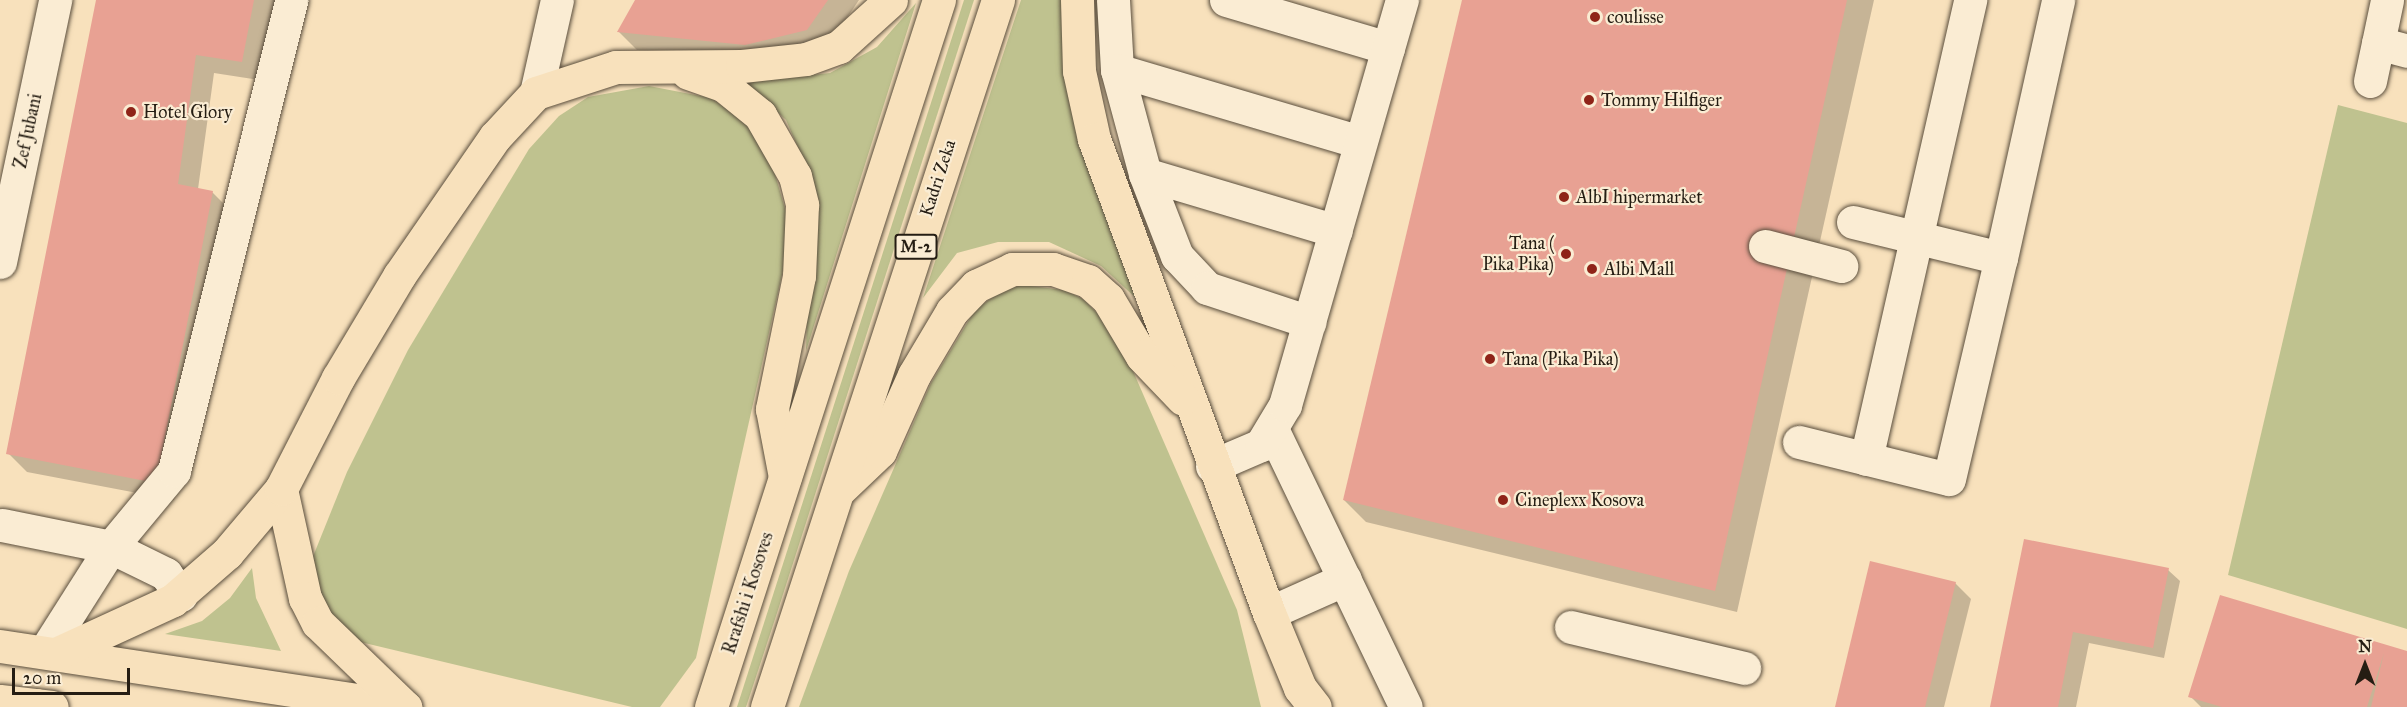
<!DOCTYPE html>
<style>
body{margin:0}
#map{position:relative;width:2407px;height:707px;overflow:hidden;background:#f8e1bc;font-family:"IM FELL Great Primer",serif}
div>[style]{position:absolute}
.green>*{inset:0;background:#bfc28f}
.shadow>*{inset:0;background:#0003}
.building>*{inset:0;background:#e8a193}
.roads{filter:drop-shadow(0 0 2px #5a4e3d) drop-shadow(0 0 2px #5a4e3d)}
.minor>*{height:33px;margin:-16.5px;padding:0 16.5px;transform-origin:16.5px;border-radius:16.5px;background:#faecd3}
.major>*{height:33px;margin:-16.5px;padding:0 16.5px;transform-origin:16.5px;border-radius:16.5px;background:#f8e1bc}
.highway>*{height:33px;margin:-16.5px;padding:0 16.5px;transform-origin:16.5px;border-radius:16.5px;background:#f8e1bc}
.dots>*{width:16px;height:16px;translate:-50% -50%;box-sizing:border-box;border:3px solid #faecd3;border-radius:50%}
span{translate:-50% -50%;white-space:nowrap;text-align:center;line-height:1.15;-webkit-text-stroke:4.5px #faecd3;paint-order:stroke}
.shield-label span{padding:2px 4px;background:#faecd3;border:2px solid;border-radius:4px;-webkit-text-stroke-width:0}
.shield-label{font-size:16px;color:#251d13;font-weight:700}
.poi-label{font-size:18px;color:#251d13}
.left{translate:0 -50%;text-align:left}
.right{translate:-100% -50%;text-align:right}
.street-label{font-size:18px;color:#251d13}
.north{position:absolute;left:2335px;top:635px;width:60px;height:60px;-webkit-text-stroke:4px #faecd3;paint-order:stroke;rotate:0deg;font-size:16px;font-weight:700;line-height:24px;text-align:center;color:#251d13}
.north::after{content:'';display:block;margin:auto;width:21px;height:27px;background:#251d13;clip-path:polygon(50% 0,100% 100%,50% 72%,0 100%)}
.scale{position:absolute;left:12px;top:668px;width:118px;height:27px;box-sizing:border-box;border:3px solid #251d13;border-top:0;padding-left:8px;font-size:18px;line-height:21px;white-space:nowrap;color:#251d13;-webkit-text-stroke:4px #faecd3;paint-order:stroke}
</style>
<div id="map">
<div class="green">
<i style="clip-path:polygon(964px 0,974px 0,777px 613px,746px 707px,737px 707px)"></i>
<i style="clip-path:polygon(1021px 0,1063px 0,1138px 300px,1101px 266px,1049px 242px,998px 242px,957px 253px,923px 298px)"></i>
<i style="clip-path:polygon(916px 3px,806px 351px,811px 178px,786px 120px,745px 82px,830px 73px,877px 47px)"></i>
<i style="clip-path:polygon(649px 86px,711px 98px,744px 121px,768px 150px,788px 219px,786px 257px,696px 658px,660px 707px,632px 707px,352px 640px,338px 628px,315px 585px,312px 559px,347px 472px,408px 350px,529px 149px,559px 116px,588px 97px)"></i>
<i style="clip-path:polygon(2338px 105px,2407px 123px,2407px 629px,2228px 575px)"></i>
<i style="clip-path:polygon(1022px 285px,1064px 290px,1083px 299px,1116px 332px,1237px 610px,1261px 707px,799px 707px,849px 571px,931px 383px,975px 310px,1001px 291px)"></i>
<i style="clip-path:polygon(252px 568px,256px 598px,281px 651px,165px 634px,202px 621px,230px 598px)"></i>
</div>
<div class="shadow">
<i style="clip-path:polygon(98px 0,276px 0,260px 80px,214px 73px,198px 189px,212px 192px,231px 211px,174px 500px,27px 472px,8px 453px)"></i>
<i style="clip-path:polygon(637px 0,859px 0,826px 49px,765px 64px,637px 50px,619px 32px)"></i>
<i style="clip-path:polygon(1463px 0,1874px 0,1737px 612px,1366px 522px,1344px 500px)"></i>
<i style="clip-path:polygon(2025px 541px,2168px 570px,2180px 581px,2164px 658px,2089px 643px,2076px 707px,1992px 707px)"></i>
<i style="clip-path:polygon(1955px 583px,1971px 599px,1944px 707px,1836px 707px)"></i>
<i style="clip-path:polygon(2221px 597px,2407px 653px,2407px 707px,2201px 707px,2190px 696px)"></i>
</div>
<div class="building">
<i style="clip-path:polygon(96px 0,254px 0,242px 62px,196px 55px,178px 184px,213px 191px,156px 483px,6px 454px)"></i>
<i style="clip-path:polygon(635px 0,828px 0,807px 30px,745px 45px,617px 32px)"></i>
<i style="clip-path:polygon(1462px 0,1847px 0,1715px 591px,1343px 500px)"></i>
<i style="clip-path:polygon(2024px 539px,2169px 568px,2153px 648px,2073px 632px,2058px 707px,1990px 707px)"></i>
<i style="clip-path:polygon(1870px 561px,1956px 582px,1925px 707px,1835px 707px)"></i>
<i style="clip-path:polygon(2220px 595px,2407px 651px,2407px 707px,2371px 707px,2384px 653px,2367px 707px,2222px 707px,2188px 697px)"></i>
</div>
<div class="roads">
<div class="minor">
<i style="left:1113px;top:0;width:70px;rotate:86.7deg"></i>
<i style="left:1117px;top:70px;width:108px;rotate:74.9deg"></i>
<i style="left:1145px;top:174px;width:88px;rotate:68.7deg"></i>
<i style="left:1177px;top:256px;width:44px;rotate:46.8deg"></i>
<i style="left:1207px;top:288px;width:108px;rotate:18.3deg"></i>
<i style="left:1226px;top:0;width:169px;rotate:16.5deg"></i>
<i style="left:2378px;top:43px;width:30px;rotate:15deg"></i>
<i style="left:1117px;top:70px;width:253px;rotate:16.5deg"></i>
<i style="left:2370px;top:81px;width:83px;rotate:-78.1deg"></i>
<i style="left:536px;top:93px;width:95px;rotate:-77.3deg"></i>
<i style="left:1145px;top:174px;width:199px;rotate:16.6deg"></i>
<i style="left:1853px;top:222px;width:152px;rotate:13.7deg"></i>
<i style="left:2001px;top:258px;width:264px;rotate:-77.5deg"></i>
<i style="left:1765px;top:246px;width:79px;rotate:14.7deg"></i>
<i style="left:0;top:262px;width:268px;rotate:-78.1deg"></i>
<i style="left:1273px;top:431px;width:306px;rotate:64.3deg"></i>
<i style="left:1799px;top:442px;width:154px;rotate:13.9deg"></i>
<i style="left:1949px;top:479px;width:227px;rotate:-76.8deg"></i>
<i style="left:1866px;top:459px;width:471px;rotate:-77.2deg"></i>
<i style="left:1212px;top:466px;width:53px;rotate:-23.2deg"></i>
<i style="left:1261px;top:445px;width:47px;rotate:-59deg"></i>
<i style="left:1285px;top:405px;width:422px;rotate:-73.9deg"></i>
<i style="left:2px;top:525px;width:111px;rotate:11.4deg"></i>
<i style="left:111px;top:547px;width:123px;rotate:122.4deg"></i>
<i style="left:181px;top:595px;width:26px;rotate:-126deg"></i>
<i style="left:166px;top:574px;width:61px;rotate:-153.9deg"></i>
<i style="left:111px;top:547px;width:99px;rotate:-50.3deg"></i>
<i style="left:174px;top:471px;width:485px;rotate:-76deg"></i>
<i style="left:1269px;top:613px;width:83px;rotate:-24.1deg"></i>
<i style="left:1571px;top:627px;width:178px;rotate:13.3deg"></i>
</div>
<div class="major">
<i style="left:0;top:646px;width:410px;rotate:8.6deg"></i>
<i style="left:0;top:701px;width:52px;rotate:6.6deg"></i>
</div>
<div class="highway">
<i style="left:1077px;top:0;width:71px;rotate:88.4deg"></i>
<i style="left:1079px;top:71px;width:70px;rotate:77.6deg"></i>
<i style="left:1094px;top:139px;width:505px;rotate:69.74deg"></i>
<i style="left:1269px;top:613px;width:81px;rotate:67.5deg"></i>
<i style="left:1300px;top:688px;width:24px;rotate:52deg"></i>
<i style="left:688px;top:73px;width:37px;rotate:19deg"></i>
<i style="left:723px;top:85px;width:48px;rotate:39deg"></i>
<i style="left:760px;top:115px;width:70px;rotate:60.2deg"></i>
<i style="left:795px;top:176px;width:30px;rotate:76deg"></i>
<i style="left:802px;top:205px;width:71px;rotate:92.4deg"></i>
<i style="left:799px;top:276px;width:136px;rotate:101.5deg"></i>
<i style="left:772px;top:409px;width:69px;rotate:79.2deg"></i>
<i style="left:281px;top:489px;width:112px;rotate:77.6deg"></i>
<i style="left:305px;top:598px;width:28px;rotate:63deg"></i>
<i style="left:318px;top:623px;width:121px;rotate:44deg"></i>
<i style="left:838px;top:491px;width:58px;rotate:-43.6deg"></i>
<i style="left:880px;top:451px;width:83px;rotate:-65.9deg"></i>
<i style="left:914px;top:375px;width:74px;rotate:-59.3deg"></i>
<i style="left:952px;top:311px;width:35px;rotate:-46deg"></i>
<i style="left:976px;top:286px;width:40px;rotate:-25deg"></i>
<i style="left:1012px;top:269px;width:41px"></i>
<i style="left:1053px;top:269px;width:37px;rotate:19deg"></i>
<i style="left:1088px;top:281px;width:27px;rotate:42deg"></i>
<i style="left:1108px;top:299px;width:66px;rotate:59.2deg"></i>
<i style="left:1142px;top:356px;width:59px;rotate:46.4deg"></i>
<i style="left:58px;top:653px;width:127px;rotate:-24.7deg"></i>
<i style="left:173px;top:600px;width:72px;rotate:-41deg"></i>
<i style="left:227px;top:553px;width:84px;rotate:-49.8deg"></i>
<i style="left:281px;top:489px;width:125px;rotate:-62.8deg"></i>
<i style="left:338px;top:378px;width:119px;rotate:-59.1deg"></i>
<i style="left:399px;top:276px;width:169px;rotate:-55.4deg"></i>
<i style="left:495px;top:137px;width:60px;rotate:-47deg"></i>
<i style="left:536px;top:93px;width:84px;rotate:-18deg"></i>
<i style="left:616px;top:67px;width:126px;rotate:-0.5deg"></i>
<i style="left:742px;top:66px;width:64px;rotate:-6.2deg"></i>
<i style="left:806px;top:59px;width:35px;rotate:-20deg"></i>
<i style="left:839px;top:47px;width:70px;rotate:-42.1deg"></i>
<i style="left:36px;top:705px;width:3px;rotate:45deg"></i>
<i style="left:711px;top:707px;width:743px;rotate:-72.13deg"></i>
<i style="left:767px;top:707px;width:744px;rotate:-71.91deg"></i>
</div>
</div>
<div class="dots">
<i style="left:1595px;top:17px;background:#8f2418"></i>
<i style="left:1589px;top:100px;background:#8f2418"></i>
<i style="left:131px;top:112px;background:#8f2418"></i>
<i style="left:1564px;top:197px;background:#8f2418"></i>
<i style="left:1566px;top:254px;background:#8f2418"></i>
<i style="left:1592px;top:269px;background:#8f2418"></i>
<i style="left:1490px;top:359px;background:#8f2418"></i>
<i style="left:1503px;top:500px;background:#8f2418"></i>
</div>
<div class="shield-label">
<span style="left:916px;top:247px">M-2</span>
</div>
<div class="poi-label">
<span class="left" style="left:1607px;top:17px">coulisse</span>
<span class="left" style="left:1601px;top:100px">Tommy Hilfiger</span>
<span class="left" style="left:143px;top:112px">Hotel Glory</span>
<span class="left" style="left:1576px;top:197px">AlbI hipermarket</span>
<span class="right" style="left:1554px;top:254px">Tana (<br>Pika Pika)</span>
<span class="left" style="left:1604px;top:269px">Albi Mall</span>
<span class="left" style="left:1502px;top:359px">Tana (Pika Pika)</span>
<span class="left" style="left:1515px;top:500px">Cineplexx Kosova</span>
</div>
<div class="street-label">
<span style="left:28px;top:131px;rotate:-78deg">Zef Jubani</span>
<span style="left:938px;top:178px;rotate:-72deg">Kadri Zeka</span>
<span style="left:748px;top:593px;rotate:-72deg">Rrafshi i Kosoves</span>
</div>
<div class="north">N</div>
<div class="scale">20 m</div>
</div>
